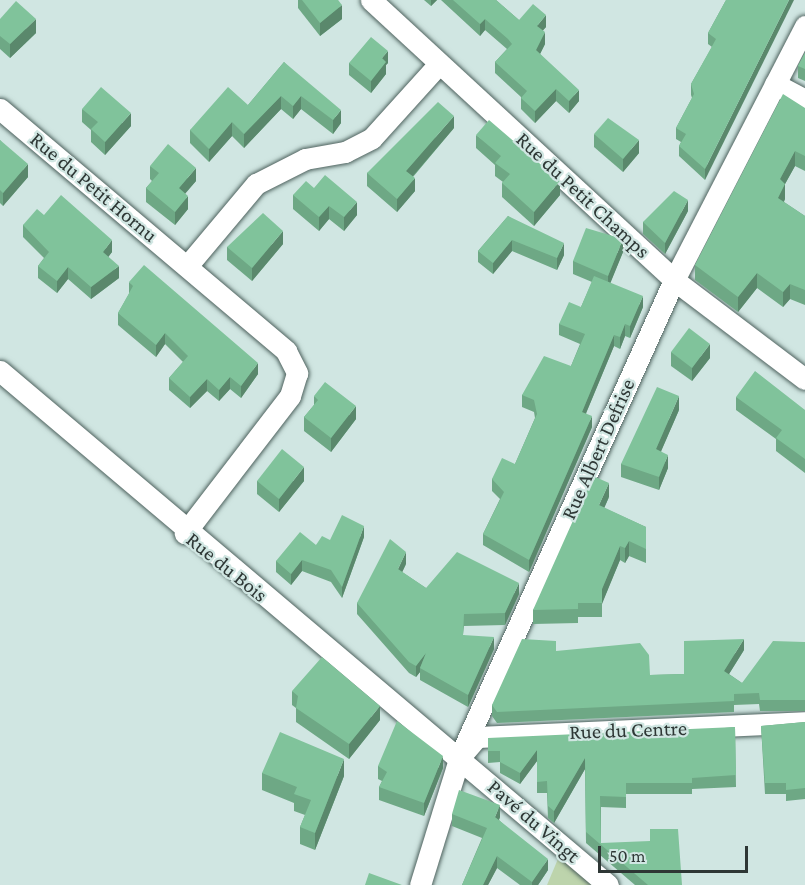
<!DOCTYPE html>
<meta charset="utf-8">
<style>
body{margin:0}
#map{position:relative;width:805px;height:885px;overflow:hidden;background:#d0e6e2;font-family:"Crimson Pro",serif}
div>[style]{position:absolute}
.green>*{inset:0;background:#bdd4ac}
.roads{filter:drop-shadow(0 0 2px #4e625e) drop-shadow(0 0 2px #4e625e)}
.minor>*{height:21px;margin:-10.5px;padding:0 10.5px;transform-origin:10.5px;border-radius:10.5px;background:#fff}
.wall>*{inset:0;background:#6ea885}
.shaded-wall>*{inset:0;background:#5a886c}
.building>*{inset:0;background:#80c39b}
span{translate:-50% -50%;white-space:nowrap;text-align:center;line-height:1.15;-webkit-text-stroke:4.5px #d0e6e2;paint-order:stroke}
.street-label{font-size:21px;color:#2e3735}
.scale{position:absolute;left:598px;top:846px;width:150px;height:27px;box-sizing:border-box;border:3px solid #2e3735;border-top:0;padding-left:8px;font-size:18px;line-height:21px;white-space:nowrap;color:#2e3735;-webkit-text-stroke:4px #d0e6e2;paint-order:stroke}
</style>
<div id="map">
<div class="green">
<i style="clip-path:polygon(563px 847px,608px 885px,547px 885px)"></i>
</div>
<div class="roads">
<div class="minor">
<i style="left:371px;top:0;width:413px;rotate:42.7deg"></i>
<i style="left:674px;top:280px;width:164px;rotate:37.1deg"></i>
<i style="left:775px;top:84px;width:34px;rotate:28deg"></i>
<i style="left:0;top:109px;width:375px;rotate:40.2deg"></i>
<i style="left:286px;top:351px;width:25px;rotate:63deg"></i>
<i style="left:297px;top:373px;width:24px;rotate:107deg"></i>
<i style="left:290px;top:396px;width:173px;rotate:127.5deg"></i>
<i style="left:188px;top:265px;width:106px;rotate:-50deg"></i>
<i style="left:256px;top:184px;width:55px;rotate:-27deg"></i>
<i style="left:305px;top:159px;width:41px;rotate:-9.9deg"></i>
<i style="left:345px;top:152px;width:30px;rotate:-27deg"></i>
<i style="left:372px;top:138px;width:97px;rotate:-47.9deg"></i>
<i style="left:0;top:371px;width:796px;rotate:40.21deg"></i>
<i style="left:465px;top:751px;width:18px;rotate:-49deg"></i>
<i style="left:477px;top:737px;width:328px;rotate:-2.6deg"></i>
<i style="left:420px;top:885px;width:135px;rotate:-72.8deg"></i>
<i style="left:460px;top:756px;width:522px;rotate:-65.79deg"></i>
<i style="left:674px;top:280px;width:286px;rotate:-62.7deg"></i>
</div>
</div>
<div class="wall">
<i style="clip-path:polygon(298px 0,338px 0,342px 19px,320px 36px,298px 8px)"></i>
<i style="clip-path:polygon(424px 0,437px 0,431px 6px)"></i>
<i style="clip-path:polygon(441px 0,496px 0,519px 20px,546px 27px,543px 30px,545px 44px,540px 54px,579px 101px,569px 113px,556px 101px,535px 123px,521px 109px,521px 97px,495px 73px,495px 62px,507px 49px,485px 30px,480px 36px)"></i>
<i style="clip-path:polygon(726px 0,705px 180px,679px 156px,679px 146px,681px 142px,676px 139px,676px 128px,692px 98px,691px 95px,691px 84px,712px 47px,708px 44px,708px 33px)"></i>
<i style="clip-path:polygon(0 19px,36px 33px,10px 58px,0 49px)"></i>
<i style="clip-path:polygon(805px 53px,805px 81px,798px 78px,798px 66px)"></i>
<i style="clip-path:polygon(284px 62px,341px 123px,333px 134px,301px 109px,293px 119px,281px 109px,244px 148px,232px 136px,209px 162px,190px 143px,190px 130px,248px 105px)"></i>
<i style="clip-path:polygon(349px 63px,388px 63px,386px 65px,386px 74px,371px 93px,349px 75px)"></i>
<i style="clip-path:polygon(805px 108px,805px 171px,795px 166px,785px 184px,785px 199px,784px 202px,805px 216px,805px 305px,790px 299px,783px 307px,757px 288px,738px 312px,695px 280px,695px 265px)"></i>
<i style="clip-path:polygon(82px 109px,131px 126px,105px 155px,91px 142px,91px 130px,82px 122px)"></i>
<i style="clip-path:polygon(454px 128px,413px 177px,415px 191px,397px 212px,367px 186px,367px 173px)"></i>
<i style="clip-path:polygon(594px 134px,639px 153px,623px 172px,594px 147px)"></i>
<i style="clip-path:polygon(476px 135px,560px 195px,534px 226px,502px 197px,502px 183px,503px 182px,495px 176px,495px 165px,476px 148px)"></i>
<i style="clip-path:polygon(0 140px,28px 177px,3px 206px,0 203px)"></i>
<i style="clip-path:polygon(150px 166px,196px 181px,185px 193px,188px 209px,175px 225px,146px 202px,146px 188px,152px 181px,150px 179px)"></i>
<i style="clip-path:polygon(314px 188px,357px 215px,344px 231px,329px 219px,319px 231px,293px 209px,293px 195px)"></i>
<i style="clip-path:polygon(688px 211px,665px 254px,643px 234px,643px 222px)"></i>
<i style="clip-path:polygon(44px 215px,112px 252px,108px 257px,119px 278px,91px 299px,68px 279px,57px 293px,38px 278px,38px 266px,44px 258px,23px 237px,23px 225px)"></i>
<i style="clip-path:polygon(508px 216px,564px 255px,557px 270px,512px 251px,493px 274px,478px 262px,478px 251px)"></i>
<i style="clip-path:polygon(283px 244px,252px 281px,227px 260px,227px 247px)"></i>
<i style="clip-path:polygon(623px 252px,610px 283px,643px 307px,630px 338px,625px 336px,620px 349px,614px 346px,586px 413px,592px 427px,529px 572px,483px 545px,483px 534px,500px 499px,492px 491px,492px 479px,515px 464px,535px 418px,534px 412px,522px 407px,522px 395px,571px 366px,580px 344px,559px 335px,559px 324px,581px 307px,592px 282px,573px 274px,573px 261px)"></i>
<i style="clip-path:polygon(129px 282px,258px 374px,241px 398px,230px 389px,219px 401px,207px 391px,190px 408px,169px 390px,169px 378px,183px 362px,165px 344px,156px 357px,118px 325px,118px 313px,129px 294px)"></i>
<i style="clip-path:polygon(671px 352px,710px 358px,692px 381px,671px 366px)"></i>
<i style="clip-path:polygon(314px 396px,356px 419px,331px 452px,304px 431px,304px 417px,314px 405px)"></i>
<i style="clip-path:polygon(736px 397px,805px 410px,805px 473px,776px 451px,776px 439px,736px 410px)"></i>
<i style="clip-path:polygon(679px 410px,661px 451px,668px 468px,659px 490px,621px 477px,621px 464px)"></i>
<i style="clip-path:polygon(257px 481px,304px 481px,279px 512px,257px 494px)"></i>
<i style="clip-path:polygon(609px 497px,604px 508px,646px 527px,646px 563px,629px 556px,625px 563px,620px 560px,602px 603px,602px 617px,578px 617px,578px 623px,533px 624px,533px 610px)"></i>
<i style="clip-path:polygon(364px 537px,342px 598px,331px 582px,302px 571px,291px 585px,276px 572px,276px 561px,316px 545px,330px 540px)"></i>
<i style="clip-path:polygon(406px 564px,402px 572px,426px 588px,519px 594px,505px 625px,464px 626px,463px 635px,494px 649px,468px 707px,420px 680px,420px 672px,416px 677px,409px 673px,357px 614px,357px 603px)"></i>
<i style="clip-path:polygon(805px 642px,805px 711px,760px 711px,759px 704px,734px 705px,734px 712px,497px 723px,492px 716px,492px 705px,556px 651px,650px 675px,684px 674px,744px 650px,729px 674px,742px 683px)"></i>
<i style="clip-path:polygon(292px 691px,380px 720px,349px 759px,296px 722px,296px 708px,292px 705px)"></i>
<i style="clip-path:polygon(805px 722px,805px 799px,786px 801px,786px 794px,765px 794px,761px 726px)"></i>
<i style="clip-path:polygon(735px 727px,736px 787px,692px 789px,692px 794px,626px 794px,626px 808px,601px 807px,601px 843px,682px 885px,635px 885px,586px 843px,585px 769px,554px 823px,548px 818px,547px 793px,537px 793px,537px 761px,520px 784px,500px 773px,500px 762px,488px 763px,488px 751px)"></i>
<i style="clip-path:polygon(378px 766px,443px 768px,424px 816px,379px 800px,379px 787px,382px 781px,378px 779px)"></i>
<i style="clip-path:polygon(262px 773px,344px 776px,315px 850px,300px 844px,300px 827px,305px 815px,294px 811px,294px 803px,262px 790px)"></i>
<i style="clip-path:polygon(452px 814px,500px 817px,499px 820px,548px 870px,538px 885px,520px 885px,497px 868px,488px 885px,462px 885px,482px 838px,452px 826px)"></i>
</div>
<div class="shaded-wall">
<i style="clip-path:polygon(431px 0,437px 0,431px 6px)"></i>
<i style="clip-path:polygon(789px 0,794px 0,705px 180px,705px 169px)"></i>
<i style="clip-path:polygon(342px 5px,342px 19px,320px 36px,320px 23px)"></i>
<i style="clip-path:polygon(546px 15px,546px 27px,537px 37px,537px 26px)"></i>
<i style="clip-path:polygon(36px 19px,36px 33px,10px 58px,10px 44px)"></i>
<i style="clip-path:polygon(485px 19px,485px 30px,480px 36px,480px 24px)"></i>
<i style="clip-path:polygon(545px 32px,545px 44px,536px 62px,536px 50px)"></i>
<i style="clip-path:polygon(388px 51px,388px 63px,386px 65px,386px 74px,371px 93px,371px 81px,382px 58px)"></i>
<i style="clip-path:polygon(556px 89px,556px 101px,535px 123px,535px 111px)"></i>
<i style="clip-path:polygon(579px 90px,579px 101px,569px 113px,569px 101px)"></i>
<i style="clip-path:polygon(281px 96px,281px 109px,244px 148px,244px 134px)"></i>
<i style="clip-path:polygon(301px 96px,301px 109px,293px 119px,293px 106px)"></i>
<i style="clip-path:polygon(341px 110px,341px 123px,333px 134px,333px 120px)"></i>
<i style="clip-path:polygon(131px 113px,131px 126px,105px 155px,105px 142px)"></i>
<i style="clip-path:polygon(454px 116px,454px 128px,406px 184px,406px 171px)"></i>
<i style="clip-path:polygon(232px 122px,232px 136px,209px 162px,209px 149px)"></i>
<i style="clip-path:polygon(639px 140px,639px 153px,623px 172px,623px 159px)"></i>
<i style="clip-path:polygon(795px 151px,795px 166px,785px 184px,785px 199px,778px 213px,778px 198px,780px 179px)"></i>
<i style="clip-path:polygon(28px 164px,28px 177px,3px 206px,3px 193px)"></i>
<i style="clip-path:polygon(196px 168px,196px 181px,179px 201px,179px 188px)"></i>
<i style="clip-path:polygon(415px 178px,415px 191px,397px 212px,397px 199px)"></i>
<i style="clip-path:polygon(560px 181px,560px 195px,534px 226px,534px 212px)"></i>
<i style="clip-path:polygon(188px 196px,188px 209px,175px 225px,175px 212px)"></i>
<i style="clip-path:polygon(688px 200px,688px 211px,665px 254px,665px 243px)"></i>
<i style="clip-path:polygon(357px 202px,357px 215px,344px 231px,344px 217px)"></i>
<i style="clip-path:polygon(329px 206px,329px 219px,319px 231px,319px 217px)"></i>
<i style="clip-path:polygon(283px 231px,283px 244px,252px 281px,252px 268px)"></i>
<i style="clip-path:polygon(623px 239px,623px 252px,608px 289px,608px 276px)"></i>
<i style="clip-path:polygon(112px 240px,112px 252px,103px 264px,103px 252px)"></i>
<i style="clip-path:polygon(512px 240px,512px 251px,493px 274px,493px 263px)"></i>
<i style="clip-path:polygon(564px 243px,564px 255px,557px 270px,557px 258px)"></i>
<i style="clip-path:polygon(119px 266px,119px 278px,91px 299px,91px 287px)"></i>
<i style="clip-path:polygon(68px 267px,68px 279px,57px 293px,57px 281px)"></i>
<i style="clip-path:polygon(757px 273px,757px 288px,738px 312px,738px 297px)"></i>
<i style="clip-path:polygon(790px 284px,790px 299px,783px 307px,783px 292px)"></i>
<i style="clip-path:polygon(643px 296px,643px 307px,630px 338px,630px 326px)"></i>
<i style="clip-path:polygon(625px 324px,625px 336px,620px 349px,620px 337px)"></i>
<i style="clip-path:polygon(165px 333px,165px 344px,156px 357px,156px 345px)"></i>
<i style="clip-path:polygon(614px 335px,614px 346px,582px 423px,582px 412px)"></i>
<i style="clip-path:polygon(710px 344px,710px 358px,692px 381px,692px 368px)"></i>
<i style="clip-path:polygon(258px 363px,258px 374px,241px 398px,241px 386px)"></i>
<i style="clip-path:polygon(230px 377px,230px 389px,219px 401px,219px 390px)"></i>
<i style="clip-path:polygon(207px 379px,207px 391px,190px 408px,190px 397px)"></i>
<i style="clip-path:polygon(679px 396px,679px 410px,656px 463px,656px 449px)"></i>
<i style="clip-path:polygon(356px 406px,356px 419px,331px 452px,331px 438px)"></i>
<i style="clip-path:polygon(592px 416px,592px 427px,529px 572px,529px 560px)"></i>
<i style="clip-path:polygon(668px 455px,668px 468px,659px 490px,659px 477px)"></i>
<i style="clip-path:polygon(304px 467px,304px 481px,279px 512px,279px 499px)"></i>
<i style="clip-path:polygon(609px 483px,609px 497px,599px 520px,599px 505px)"></i>
<i style="clip-path:polygon(364px 526px,364px 537px,342px 598px,342px 587px)"></i>
<i style="clip-path:polygon(629px 541px,629px 556px,625px 563px,625px 548px)"></i>
<i style="clip-path:polygon(620px 546px,620px 560px,602px 604px,602px 589px)"></i>
<i style="clip-path:polygon(406px 552px,406px 564px,398px 581px,398px 569px)"></i>
<i style="clip-path:polygon(302px 560px,302px 571px,291px 585px,291px 574px)"></i>
<i style="clip-path:polygon(519px 583px,519px 594px,505px 625px,505px 613px)"></i>
<i style="clip-path:polygon(494px 637px,494px 649px,468px 707px,468px 695px)"></i>
<i style="clip-path:polygon(744px 639px,744px 650px,724px 682px,724px 671px)"></i>
<i style="clip-path:polygon(426px 653px,420px 668px,420px 672px,416px 677px,416px 666px)"></i>
<i style="clip-path:polygon(380px 706px,380px 720px,349px 759px,349px 744px)"></i>
<i style="clip-path:polygon(537px 750px,537px 761px,520px 784px,520px 773px)"></i>
<i style="clip-path:polygon(443px 756px,443px 768px,424px 816px,424px 803px)"></i>
<i style="clip-path:polygon(585px 758px,585px 769px,554px 823px,554px 811px)"></i>
<i style="clip-path:polygon(344px 759px,344px 776px,315px 850px,315px 833px)"></i>
<i style="clip-path:polygon(500px 805px,500px 817px,495px 829px,495px 817px)"></i>
<i style="clip-path:polygon(497px 856px,497px 868px,488px 885px,483px 885px)"></i>
<i style="clip-path:polygon(548px 859px,548px 870px,538px 885px,532px 885px,532px 882px)"></i>
</div>
<div class="building">
<i style="clip-path:polygon(302px 0,338px 0,342px 5px,320px 23px)"></i>
<i style="clip-path:polygon(453px 0,496px 0,519px 20px,533px 4px,546px 15px,537px 26px,545px 32px,536px 50px,579px 90px,569px 101px,556px 89px,535px 111px,521px 98px,527px 91px,495px 62px,512px 44px,508px 39px,485px 19px,480px 24px)"></i>
<i style="clip-path:polygon(726px 0,789px 0,705px 169px,679px 146px,686px 134px,676px 128px,694px 94px,691px 84px,716px 39px,708px 33px)"></i>
<i style="clip-path:polygon(16px 1px,36px 19px,10px 44px,0 36px,0 19px)"></i>
<i style="clip-path:polygon(371px 37px,388px 51px,382px 58px,386px 62px,371px 81px,349px 63px)"></i>
<i style="clip-path:polygon(805px 53px,805px 69px,798px 66px)"></i>
<i style="clip-path:polygon(284px 62px,341px 110px,333px 120px,301px 96px,293px 106px,281px 96px,244px 134px,232px 122px,209px 149px,190px 130px,228px 87px,248px 105px)"></i>
<i style="clip-path:polygon(101px 87px,131px 113px,105px 142px,91px 129px,98px 122px,82px 109px)"></i>
<i style="clip-path:polygon(783px 94px,805px 108px,805px 156px,795px 151px,780px 179px,785px 184px,778px 198px,805px 216px,805px 290px,790px 284px,783px 292px,757px 273px,738px 297px,695px 265px)"></i>
<i style="clip-path:polygon(438px 102px,454px 116px,406px 171px,415px 178px,397px 199px,367px 173px)"></i>
<i style="clip-path:polygon(608px 118px,639px 140px,623px 159px,594px 134px)"></i>
<i style="clip-path:polygon(489px 120px,560px 181px,534px 212px,502px 183px,510px 174px,495px 163px,501px 156px,476px 135px)"></i>
<i style="clip-path:polygon(0 140px,28px 164px,3px 193px,0 190px)"></i>
<i style="clip-path:polygon(168px 144px,196px 168px,179px 188px,188px 196px,175px 212px,146px 188px,159px 173px,150px 166px)"></i>
<i style="clip-path:polygon(325px 175px,357px 202px,344px 217px,329px 206px,319px 217px,293px 195px,306px 181px,314px 188px)"></i>
<i style="clip-path:polygon(674px 191px,688px 200px,665px 243px,643px 222px)"></i>
<i style="clip-path:polygon(61px 195px,112px 240px,103px 252px,119px 266px,91px 287px,68px 267px,57px 281px,38px 266px,49px 252px,23px 225px,37px 209px,44px 215px)"></i>
<i style="clip-path:polygon(263px 213px,283px 231px,252px 268px,227px 247px)"></i>
<i style="clip-path:polygon(508px 216px,564px 243px,557px 258px,512px 240px,493px 263px,478px 251px)"></i>
<i style="clip-path:polygon(586px 228px,623px 239px,608px 276px,573px 261px)"></i>
<i style="clip-path:polygon(144px 265px,258px 363px,241px 386px,230px 377px,219px 390px,207px 379px,190px 397px,169px 378px,188px 356px,165px 333px,156px 345px,118px 313px,133px 286px,129px 282px)"></i>
<i style="clip-path:polygon(594px 276px,643px 296px,630px 326px,625px 324px,620px 337px,614px 335px,582px 412px,592px 416px,529px 560px,483px 534px,504px 492px,492px 479px,502px 458px,515px 464px,537px 414px,534px 400px,522px 395px,544px 356px,571px 366px,585px 334px,559px 324px,569px 302px,581px 307px)"></i>
<i style="clip-path:polygon(689px 328px,710px 344px,692px 368px,671px 352px)"></i>
<i style="clip-path:polygon(755px 371px,805px 410px,805px 459px,776px 438px,782px 430px,736px 397px)"></i>
<i style="clip-path:polygon(325px 382px,356px 406px,331px 438px,304px 417px,318px 400px,314px 396px)"></i>
<i style="clip-path:polygon(657px 387px,679px 396px,656px 449px,668px 455px,659px 477px,621px 464px)"></i>
<i style="clip-path:polygon(282px 449px,304px 467px,279px 499px,257px 481px)"></i>
<i style="clip-path:polygon(593px 476px,609px 483px,599px 505px,646px 527px,646px 549px,629px 541px,625px 548px,620px 546px,602px 589px,602px 603px,578px 603px,578px 609px,533px 610px)"></i>
<i style="clip-path:polygon(342px 515px,364px 526px,342px 587px,331px 570px,302px 560px,291px 574px,276px 561px,300px 532px,316px 545px,322px 536px,330px 540px)"></i>
<i style="clip-path:polygon(390px 539px,406px 552px,398px 569px,426px 588px,457px 552px,519px 583px,505px 613px,464px 614px,463px 635px,494px 637px,468px 695px,420px 668px,426px 653px,416px 666px,409px 662px,357px 603px)"></i>
<i style="clip-path:polygon(522px 639px,556px 641px,556px 651px,640px 643px,649px 655px,650px 675px,684px 674px,684px 641px,744px 639px,724px 671px,742px 683px,773px 641px,805px 642px,805px 700px,760px 700px,759px 693px,734px 694px,734px 701px,497px 712px,492px 705px)"></i>
<i style="clip-path:polygon(322px 657px,380px 706px,349px 744px,296px 708px,298px 696px,292px 691px)"></i>
<i style="clip-path:polygon(397px 721px,443px 756px,424px 803px,379px 787px,387px 772px,378px 766px)"></i>
<i style="clip-path:polygon(805px 722px,805px 788px,786px 790px,786px 783px,765px 783px,761px 726px)"></i>
<i style="clip-path:polygon(735px 727px,736px 775px,692px 778px,692px 783px,626px 783px,626px 797px,600px 796px,601px 843px,650px 841px,650px 829px,678px 829px,682px 885px,648px 885px,586px 832px,585px 758px,554px 811px,548px 806px,547px 781px,537px 782px,537px 750px,520px 773px,500px 762px,500px 751px,488px 751px,488px 738px)"></i>
<i style="clip-path:polygon(280px 732px,344px 759px,315px 833px,300px 827px,311px 800px,294px 794px,297px 787px,262px 773px)"></i>
<i style="clip-path:polygon(459px 790px,500px 805px,495px 817px,548px 859px,532px 882px,497px 856px,483px 885px,462px 885px,487px 828px,452px 814px)"></i>
<i style="clip-path:polygon(369px 873px,402px 885px,365px 885px)"></i>
</div>
<div class="street-label">
<span style="left:94px;top:187px;rotate:40deg">Rue du Petit Hornu</span>
<span style="left:583px;top:195px;rotate:43deg">Rue du Petit Champs</span>
<span style="left:598px;top:449px;rotate:-66deg">Rue Albert Defrise</span>
<span style="left:227px;top:567px;rotate:39deg">Rue du Bois</span>
<span style="left:628px;top:730px;rotate:-2deg">Rue du Centre</span>
<span style="left:534px;top:821px;rotate:41deg">Pavé du Vingt</span>
</div>
<div class="scale">50 m</div>
</div>
